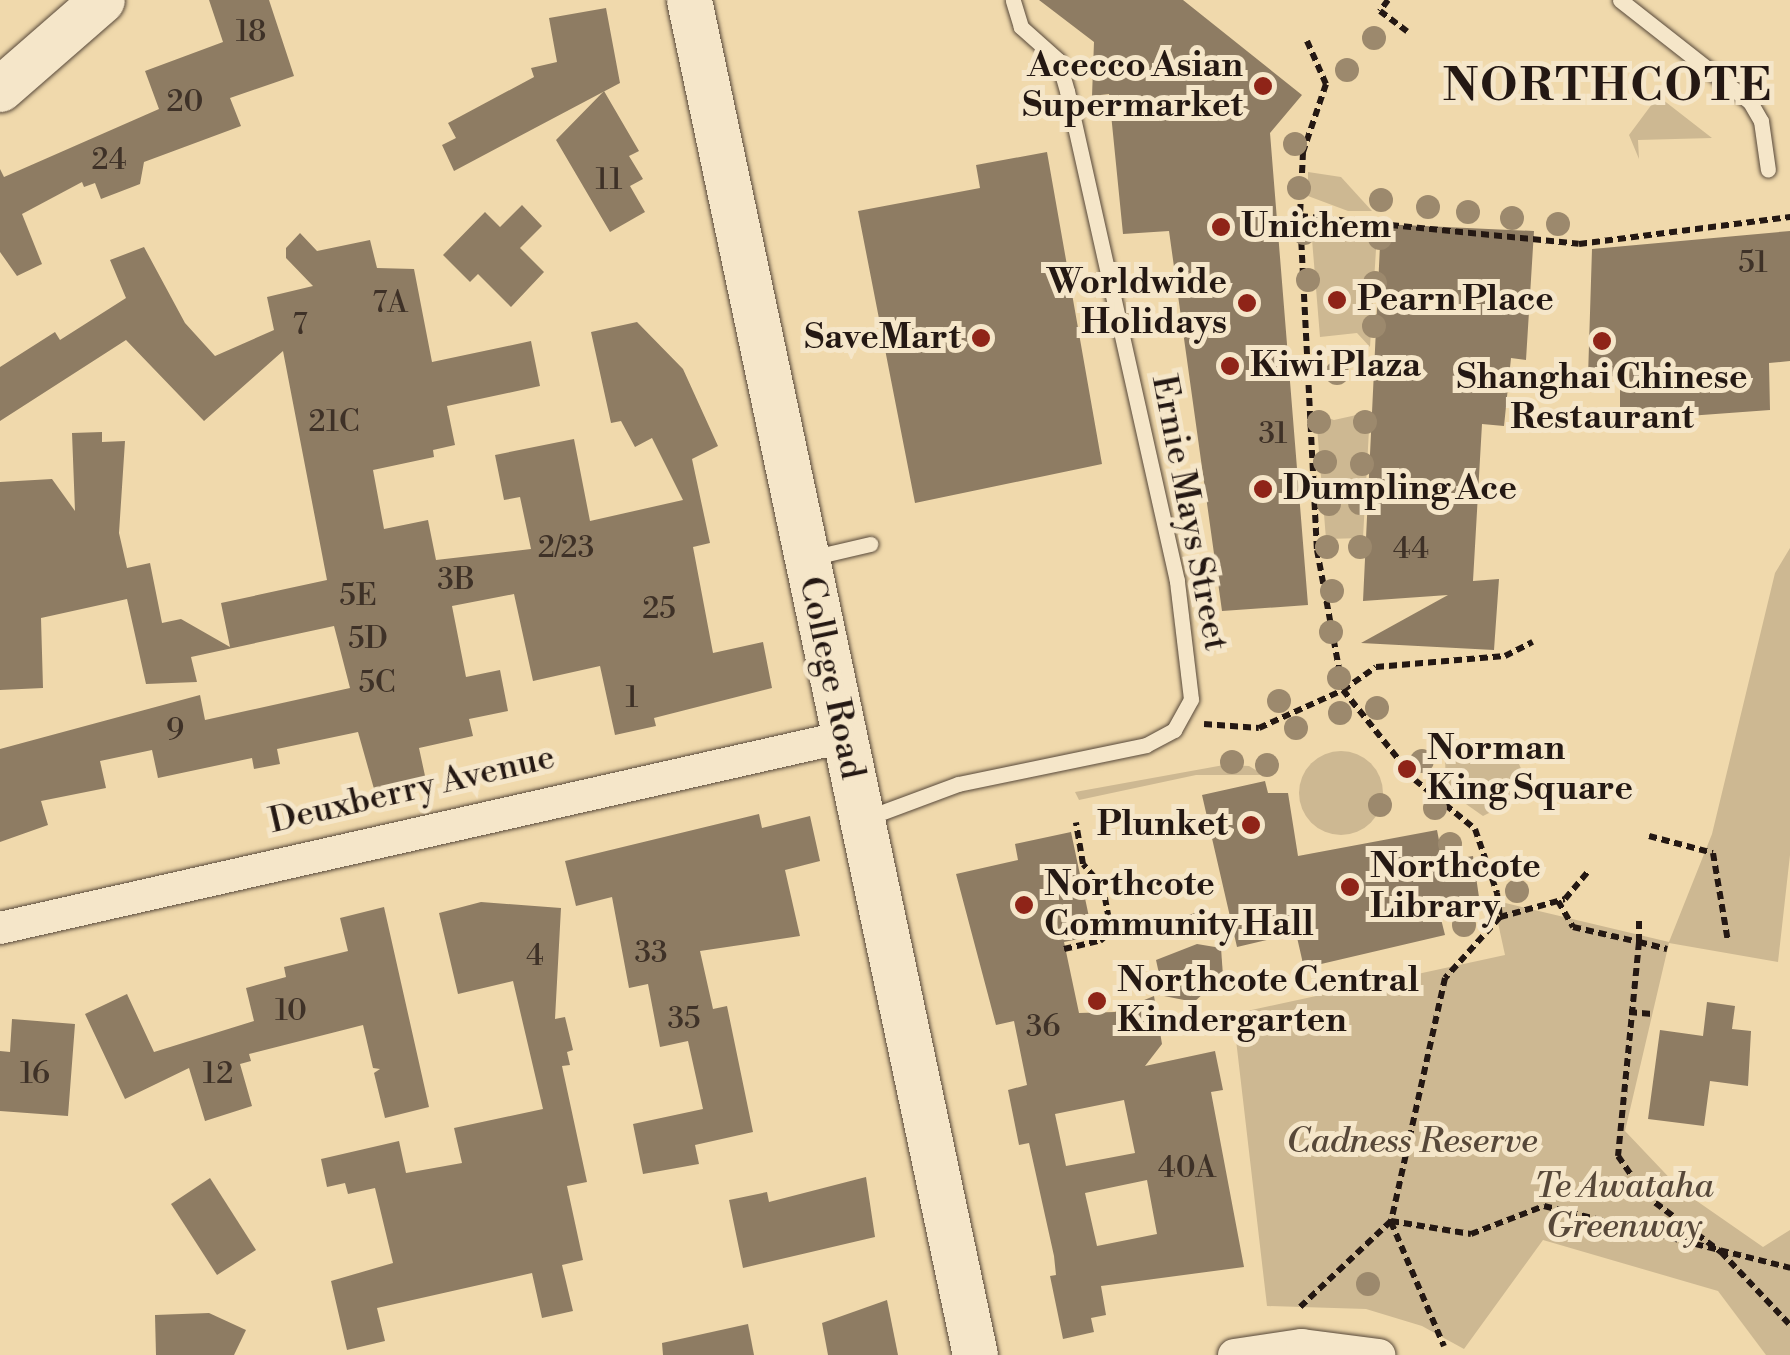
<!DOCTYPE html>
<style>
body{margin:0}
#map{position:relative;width:1790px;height:1355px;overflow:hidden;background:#f0d9ac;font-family:"Libre Bodoni",serif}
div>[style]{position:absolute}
.green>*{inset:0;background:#cdb892}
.round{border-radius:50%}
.building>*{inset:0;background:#8e7c63}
.path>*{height:6px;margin-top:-3px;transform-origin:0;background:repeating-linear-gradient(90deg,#241813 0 8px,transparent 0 13px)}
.roads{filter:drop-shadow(0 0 2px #574839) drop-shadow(0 0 2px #574839)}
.service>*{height:15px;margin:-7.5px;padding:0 7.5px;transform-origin:7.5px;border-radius:7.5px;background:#f5e6c9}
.minor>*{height:32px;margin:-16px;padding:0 16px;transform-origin:16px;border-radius:16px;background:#f5e6c9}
.secondary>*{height:45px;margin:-22.5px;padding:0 22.5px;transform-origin:22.5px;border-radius:22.5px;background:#f5e6c9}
.trees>*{width:24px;height:24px;margin:-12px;border-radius:50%;background:#9c896d}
.dots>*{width:28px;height:28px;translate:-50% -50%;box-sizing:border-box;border:5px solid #f5e6c9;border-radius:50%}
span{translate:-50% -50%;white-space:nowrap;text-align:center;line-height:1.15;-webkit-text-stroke:10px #f5e6c9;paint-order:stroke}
.number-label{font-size:30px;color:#3e3127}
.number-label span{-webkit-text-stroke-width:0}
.poi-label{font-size:35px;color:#241813;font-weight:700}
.right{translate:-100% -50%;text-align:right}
.left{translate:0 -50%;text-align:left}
.street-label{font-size:35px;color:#241813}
.park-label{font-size:35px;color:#574839;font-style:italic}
.district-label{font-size:45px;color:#241813;font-weight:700;letter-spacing:2.5px}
</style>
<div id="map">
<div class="green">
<i style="clip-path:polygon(1658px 96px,1712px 138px,1638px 140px,1639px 159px,1629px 135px)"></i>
<i style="clip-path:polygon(1308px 172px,1341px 177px,1372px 211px,1348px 211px,1308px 196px)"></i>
<i style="clip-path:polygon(1340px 222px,1377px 233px,1370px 347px,1357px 333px,1320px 337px,1311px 227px)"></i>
<i style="clip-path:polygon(1370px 412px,1363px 538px,1326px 539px,1316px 414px,1334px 420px)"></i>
<i style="clip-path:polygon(1790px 548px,1790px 855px,1778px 962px,1669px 943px,1625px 1131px,1681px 1190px,1763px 1247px,1790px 1230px,1790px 1355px,1766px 1355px,1718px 1291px,1543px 1240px,1464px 1349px,1422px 1326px,1366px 1309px,1267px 1306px,1233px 1014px,1505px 955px,1493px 900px,1669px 942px,1712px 834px,1775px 573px)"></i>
<i style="clip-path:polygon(1478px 746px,1515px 755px,1523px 773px,1515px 800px,1483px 816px,1446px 790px,1445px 755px)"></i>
<i class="round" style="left:1299px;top:751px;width:84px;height:84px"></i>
<i style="clip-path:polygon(1224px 765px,1249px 766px,1264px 775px,1196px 775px,1079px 800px,1075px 792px)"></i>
</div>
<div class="building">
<i style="clip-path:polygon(209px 0,269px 0,294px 76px,230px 98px,241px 126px,144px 162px,140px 184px,101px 199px,95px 183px,84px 187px,82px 182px,22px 214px,42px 264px,17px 276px,0 252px,0 169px,4px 177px,159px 109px,145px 71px,223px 42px)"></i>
<i style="clip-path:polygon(1039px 0,1183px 0,1302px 95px,1270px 133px,1308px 605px,1222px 611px,1169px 231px,1123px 234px,1109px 94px,1092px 96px,1094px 42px)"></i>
<i style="clip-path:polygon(606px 8px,620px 83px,454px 171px,442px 145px,456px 138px,448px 123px,534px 77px,531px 68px,557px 62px,549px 18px)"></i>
<i style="clip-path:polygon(604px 91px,639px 151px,629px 156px,643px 179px,630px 186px,645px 212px,610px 232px,556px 140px)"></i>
<i style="clip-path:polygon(1047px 152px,1102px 464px,915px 503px,858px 211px,980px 188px,976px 165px)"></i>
<i style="clip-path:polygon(522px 205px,542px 226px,520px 248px,544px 272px,511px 307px,478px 274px,470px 282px,443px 255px,485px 212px,500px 227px)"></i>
<i style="clip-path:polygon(1381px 224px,1534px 231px,1526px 360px,1511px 358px,1504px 426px,1482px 424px,1473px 581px,1499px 579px,1494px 650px,1361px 643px,1448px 595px,1363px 601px)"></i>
<i style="clip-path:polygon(1790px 231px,1790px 361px,1769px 363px,1770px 410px,1620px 421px,1620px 376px,1588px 377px,1592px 249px)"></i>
<i style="clip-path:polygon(300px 233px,317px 251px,370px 240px,377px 268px,414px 269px,432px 362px,531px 341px,540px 386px,447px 406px,455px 445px,433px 450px,434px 457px,373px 470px,384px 529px,428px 520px,436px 560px,531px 549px,520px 497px,504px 500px,495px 455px,574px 439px,590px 521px,683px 500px,652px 438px,635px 447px,621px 421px,611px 423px,591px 332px,637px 322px,683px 369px,718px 446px,692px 459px,710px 543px,693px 547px,713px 653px,763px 642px,772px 688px,654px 718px,656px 726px,615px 735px,600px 666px,533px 681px,514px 594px,452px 606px,466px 677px,500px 670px,508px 711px,469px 719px,473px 736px,419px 748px,427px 785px,376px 796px,358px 732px,277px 749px,280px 764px,254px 769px,252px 758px,158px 778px,152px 750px,100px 761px,106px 788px,41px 801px,48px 825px,0 842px,0 749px,200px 695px,205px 720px,350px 688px,334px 626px,191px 657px,197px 682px,146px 684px,127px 599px,41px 618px,43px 688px,0 690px,0 482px,52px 479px,75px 511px,72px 433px,102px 432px,102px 442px,125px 441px,119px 533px,127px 568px,150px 563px,162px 623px,181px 619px,230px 647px,221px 603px,327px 580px,283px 351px,204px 421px,126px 340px,0 421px,0 367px,55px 332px,60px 340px,126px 298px,110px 260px,144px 247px,185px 323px,215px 356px,274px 330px,267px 297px,313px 286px,286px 258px,286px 248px)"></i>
<i style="clip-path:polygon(1265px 781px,1268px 793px,1288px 793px,1298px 856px,1437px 830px,1443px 861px,1473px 856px,1480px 904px,1440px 915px,1445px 935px,1304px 968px,1296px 933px,1237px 947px,1202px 795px)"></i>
<i style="clip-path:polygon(759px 814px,762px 828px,810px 816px,820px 861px,785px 870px,800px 936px,700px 951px,713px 1009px,727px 1006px,753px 1132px,695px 1145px,699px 1164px,643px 1174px,633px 1124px,703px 1109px,688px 1041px,660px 1047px,648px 984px,629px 988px,612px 897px,576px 906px,565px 861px)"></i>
<i style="clip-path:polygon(evenodd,1071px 832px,1093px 936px,1064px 942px,1079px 1013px,1115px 1012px,1154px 996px,1162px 1044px,1145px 1066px,1215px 1051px,1223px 1090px,1211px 1092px,1244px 1267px,1101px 1286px,1106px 1315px,1091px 1318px,1094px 1332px,1063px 1339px,1050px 1276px,1056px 1275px,1054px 1256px,1029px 1143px,1019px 1145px,1008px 1090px,1027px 1085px,1014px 1021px,996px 1025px,956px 874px,1018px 860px,1015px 844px,1071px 832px,1124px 1100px,1135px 1153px,1066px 1166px,1055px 1114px,1124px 1100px,1071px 832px,1147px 1180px,1157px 1234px,1097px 1246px,1085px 1193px,1147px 1180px)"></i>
<i style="clip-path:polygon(481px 902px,561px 908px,555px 1019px,565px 1017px,573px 1050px,567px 1052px,570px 1065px,562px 1066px,587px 1182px,567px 1186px,583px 1260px,562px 1265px,573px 1311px,542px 1318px,532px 1273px,377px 1308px,385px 1341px,347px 1350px,331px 1281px,393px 1263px,375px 1188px,348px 1194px,345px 1183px,327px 1187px,321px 1159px,399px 1141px,406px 1173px,462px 1163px,454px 1128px,543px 1109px,513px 981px,458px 994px,439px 913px)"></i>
<i style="clip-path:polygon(384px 907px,429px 1107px,385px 1118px,374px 1073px,380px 1069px,373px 1068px,363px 1025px,249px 1054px,251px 1061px,240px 1064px,252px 1106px,205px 1121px,189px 1068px,125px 1099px,85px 1014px,127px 994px,154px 1052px,254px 1021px,246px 988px,286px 977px,284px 967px,348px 951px,340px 918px)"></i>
<i style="clip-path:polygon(1197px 944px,1221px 948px,1223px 976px,1194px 1002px,1164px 996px,1156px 960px)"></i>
<i style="clip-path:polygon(1707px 1002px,1735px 1006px,1732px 1029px,1751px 1031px,1748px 1086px,1710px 1081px,1704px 1126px,1648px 1119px,1660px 1030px,1703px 1036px)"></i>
<i style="clip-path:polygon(12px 1019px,75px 1024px,68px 1116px,0 1111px,0 1051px,10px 1052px)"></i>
<i style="clip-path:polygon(866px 1177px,875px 1237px,743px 1268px,729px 1200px,767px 1192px,769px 1202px)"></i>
<i style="clip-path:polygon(210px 1178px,256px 1250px,217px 1275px,171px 1204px)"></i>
<i style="clip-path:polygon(887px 1300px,898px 1355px,828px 1355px,822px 1323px)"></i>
<i style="clip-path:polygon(209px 1313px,246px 1330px,234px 1355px,156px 1355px,155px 1315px)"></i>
<i style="clip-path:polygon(748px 1324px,754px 1355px,663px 1355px,662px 1343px)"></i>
</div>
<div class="path">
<i style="left:1388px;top:0;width:14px;rotate:126deg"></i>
<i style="left:1380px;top:11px;width:34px;rotate:37deg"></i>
<i style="left:1307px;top:41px;width:47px;rotate:66.2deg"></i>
<i style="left:1326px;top:84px;width:72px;rotate:108.7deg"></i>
<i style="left:1303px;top:152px;width:64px;rotate:92.7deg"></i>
<i style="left:1300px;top:216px;width:334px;rotate:87.1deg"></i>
<i style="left:1317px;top:550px;width:142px;rotate:79.5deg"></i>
<i style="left:1343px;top:690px;width:40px;rotate:-34.9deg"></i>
<i style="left:1376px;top:667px;width:129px;rotate:-4.9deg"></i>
<i style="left:1505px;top:656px;width:31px;rotate:-27deg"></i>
<i style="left:1300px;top:216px;width:280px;rotate:5.7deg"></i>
<i style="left:1579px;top:244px;width:213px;rotate:-7.3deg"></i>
<i style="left:1204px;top:724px;width:55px;rotate:4.2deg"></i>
<i style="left:1259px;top:728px;width:92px;rotate:-24.3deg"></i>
<i style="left:1343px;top:690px;width:115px;rotate:51.3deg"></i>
<i style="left:1415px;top:780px;width:77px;rotate:39.2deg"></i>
<i style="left:1475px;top:829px;width:68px;rotate:71deg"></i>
<i style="left:1497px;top:893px;width:24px;rotate:83deg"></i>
<i style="left:1500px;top:917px;width:82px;rotate:132deg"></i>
<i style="left:1445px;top:978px;width:249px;rotate:102.5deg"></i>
<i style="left:1391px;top:1221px;width:125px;rotate:136.6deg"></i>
<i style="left:1649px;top:836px;width:66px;rotate:14.9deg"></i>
<i style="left:1713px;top:853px;width:90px;rotate:80.4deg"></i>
<i style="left:1558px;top:901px;width:30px;rotate:60deg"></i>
<i style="left:1573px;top:927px;width:68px;rotate:12.8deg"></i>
<i style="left:1639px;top:942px;width:215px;rotate:95.6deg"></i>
<i style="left:1618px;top:1156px;width:47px;rotate:55.3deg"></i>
<i style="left:1645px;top:1195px;width:95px;rotate:36.9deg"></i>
<i style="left:1721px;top:1252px;width:100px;rotate:46.6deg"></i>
<i style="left:1500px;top:917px;width:67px;rotate:-15.5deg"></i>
<i style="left:1565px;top:899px;width:35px;rotate:-50deg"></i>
<i style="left:1639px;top:921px;width:21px;rotate:90deg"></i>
<i style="left:1639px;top:942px;width:29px;rotate:14deg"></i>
<i style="left:1111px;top:931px;width:106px;rotate:-9.8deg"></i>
<i style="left:1064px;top:949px;width:37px;rotate:-13deg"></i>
<i style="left:1100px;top:941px;width:15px;rotate:-42deg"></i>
<i style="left:1111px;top:931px;width:45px;rotate:-100.3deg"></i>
<i style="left:1103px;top:887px;width:30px;rotate:-131deg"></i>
<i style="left:1083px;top:864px;width:42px;rotate:-99.7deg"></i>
<i style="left:1629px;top:1012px;width:23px;rotate:5deg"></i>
<i style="left:1391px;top:1221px;width:81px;rotate:9.2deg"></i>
<i style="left:1471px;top:1234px;width:78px;rotate:-21deg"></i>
<i style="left:1544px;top:1206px;width:254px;rotate:14.1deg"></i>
<i style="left:1391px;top:1222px;width:135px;rotate:66.9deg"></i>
</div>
<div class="roads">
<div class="service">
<i style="left:1620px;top:0;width:165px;rotate:38.1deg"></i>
<i style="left:1750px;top:102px;width:22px;rotate:60deg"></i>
<i style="left:1761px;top:121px;width:49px;rotate:81.9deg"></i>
<i style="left:810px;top:558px;width:62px;rotate:-13.1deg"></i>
<i style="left:864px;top:819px;width:100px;rotate:-20.4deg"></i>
<i style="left:958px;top:784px;width:192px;rotate:-11.7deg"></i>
<i style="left:1146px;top:745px;width:32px;rotate:-28deg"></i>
<i style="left:1174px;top:730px;width:35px;rotate:-61deg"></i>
<i style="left:1191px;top:699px;width:119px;rotate:-96.8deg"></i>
<i style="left:1177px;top:581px;width:502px;rotate:-102.65deg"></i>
<i style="left:1067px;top:91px;width:32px;rotate:-106deg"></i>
<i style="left:1058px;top:60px;width:50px;rotate:-138.3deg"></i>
<i style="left:1021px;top:27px;width:28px;rotate:-107deg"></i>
</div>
<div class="minor">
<i style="left:0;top:928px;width:865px;rotate:-12.75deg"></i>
<i style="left:1234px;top:1355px;width:69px;rotate:-8.4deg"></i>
<i style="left:1302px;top:1345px;width:78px;rotate:7.4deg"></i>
</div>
<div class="secondary">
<i style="left:689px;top:0;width:1385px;rotate:78.08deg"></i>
<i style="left:0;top:89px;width:135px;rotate:-41.1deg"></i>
</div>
</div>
<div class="trees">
<i style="left:1374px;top:38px"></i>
<i style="left:1347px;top:70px"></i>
<i style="left:1295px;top:144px"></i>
<i style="left:1299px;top:188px"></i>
<i style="left:1381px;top:200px"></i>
<i style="left:1428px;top:207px"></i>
<i style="left:1468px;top:212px"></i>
<i style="left:1512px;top:218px"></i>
<i style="left:1558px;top:224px"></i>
<i style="left:1304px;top:233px"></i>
<i style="left:1380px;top:238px"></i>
<i style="left:1308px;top:280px"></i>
<i style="left:1375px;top:283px"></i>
<i style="left:1374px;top:326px"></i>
<i style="left:1337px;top:373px"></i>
<i style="left:1319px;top:422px"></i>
<i style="left:1365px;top:422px"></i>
<i style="left:1325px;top:462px"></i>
<i style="left:1362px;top:464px"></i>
<i style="left:1360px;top:503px"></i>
<i style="left:1329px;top:504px"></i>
<i style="left:1327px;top:547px"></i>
<i style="left:1360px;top:547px"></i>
<i style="left:1332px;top:591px"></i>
<i style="left:1331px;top:632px"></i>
<i style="left:1339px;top:678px"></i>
<i style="left:1279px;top:701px"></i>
<i style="left:1377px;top:708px"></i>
<i style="left:1340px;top:713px"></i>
<i style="left:1296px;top:728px"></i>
<i style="left:1422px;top:761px"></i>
<i style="left:1232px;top:762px"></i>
<i style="left:1267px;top:765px"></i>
<i style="left:1380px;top:805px"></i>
<i style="left:1435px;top:808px"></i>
<i style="left:1450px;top:844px"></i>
<i style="left:1517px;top:891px"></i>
<i style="left:1464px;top:925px"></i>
<i style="left:1368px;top:1284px"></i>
</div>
<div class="dots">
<i style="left:1263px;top:86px;background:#8f2418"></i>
<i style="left:1221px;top:227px;background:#8f2418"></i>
<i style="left:1337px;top:300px;background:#8f2418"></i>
<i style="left:1247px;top:303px;background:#8f2418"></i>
<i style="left:981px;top:338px;background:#8f2418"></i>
<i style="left:1602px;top:341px;background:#8f2418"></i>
<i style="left:1230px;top:366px;background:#8f2418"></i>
<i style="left:1263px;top:489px;background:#8f2418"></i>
<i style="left:1407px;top:769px;background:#8f2418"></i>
<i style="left:1251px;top:825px;background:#8f2418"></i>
<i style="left:1350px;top:887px;background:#8f2418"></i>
<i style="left:1024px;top:905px;background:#8f2418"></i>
<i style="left:1097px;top:1001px;background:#8f2418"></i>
</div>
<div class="number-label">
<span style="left:251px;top:32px">18</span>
<span style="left:185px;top:102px">20</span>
<span style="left:109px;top:160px">24</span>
<span style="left:609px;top:180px">11</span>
<span style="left:1753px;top:263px">51</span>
<span style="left:390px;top:303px">7A</span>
<span style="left:300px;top:325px">7</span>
<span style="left:334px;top:422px">21C</span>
<span style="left:1273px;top:434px">31</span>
<span style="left:566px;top:548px">2/23</span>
<span style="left:1411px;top:549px">44</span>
<span style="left:456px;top:580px">3B</span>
<span style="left:358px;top:596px">5E</span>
<span style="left:659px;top:609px">25</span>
<span style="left:368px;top:639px">5D</span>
<span style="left:377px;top:683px">5C</span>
<span style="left:632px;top:698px">1</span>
<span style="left:175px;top:730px">9</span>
<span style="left:651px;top:953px">33</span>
<span style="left:535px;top:956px">4</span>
<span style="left:291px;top:1011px">10</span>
<span style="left:684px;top:1019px">35</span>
<span style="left:1043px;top:1027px">36</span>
<span style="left:35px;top:1074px">16</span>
<span style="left:218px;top:1074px">12</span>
<span style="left:1187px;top:1168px">40A</span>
</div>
<div class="poi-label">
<span class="right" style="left:1243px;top:86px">Acecco Asian<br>Supermarket</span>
<span class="left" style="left:1241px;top:227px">Unichem</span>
<span class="right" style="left:1227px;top:303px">Worldwide<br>Holidays</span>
<span class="left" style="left:1357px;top:300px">Pearn Place</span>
<span class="right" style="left:961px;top:338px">SaveMart</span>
<span class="left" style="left:1250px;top:366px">Kiwi Plaza</span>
<span style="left:1602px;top:398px">Shanghai Chinese<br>Restaurant</span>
<span class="left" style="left:1283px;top:489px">Dumpling Ace</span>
<span class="left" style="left:1427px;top:769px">Norman<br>King Square</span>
<span class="right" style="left:1228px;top:825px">Plunket</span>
<span class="left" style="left:1370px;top:887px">Northcote<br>Library</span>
<span class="left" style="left:1044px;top:905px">Northcote<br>Community Hall</span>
<span class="left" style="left:1117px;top:1001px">Northcote Central<br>Kindergarten</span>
</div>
<div class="street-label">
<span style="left:1189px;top:513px;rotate:79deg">Ernie Mays Street</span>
<span style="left:831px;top:678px;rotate:78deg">College Road</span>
<span style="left:412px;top:790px;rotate:-13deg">Deuxberry Avenue</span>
</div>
<div class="park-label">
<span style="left:1412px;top:1142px">Cadness Reserve</span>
<span style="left:1624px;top:1207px">Te Awataha<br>Greenway</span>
</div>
<div class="district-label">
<span style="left:1608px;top:87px">NORTHCOTE</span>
</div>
</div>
